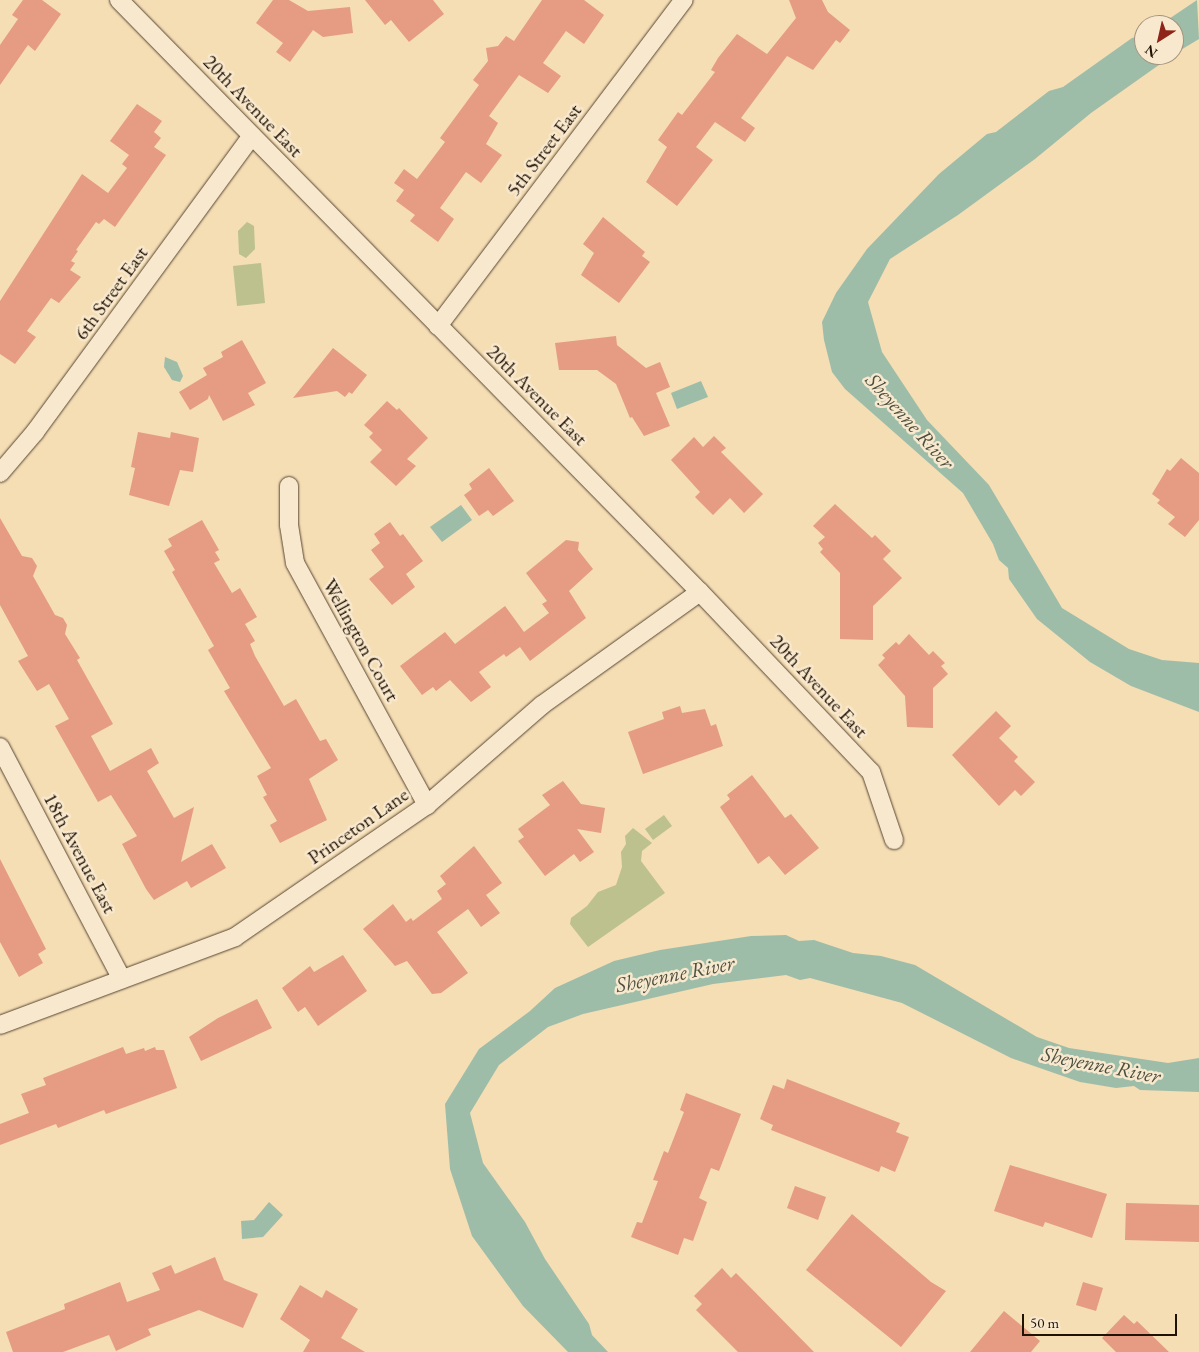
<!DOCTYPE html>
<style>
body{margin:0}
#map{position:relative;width:1199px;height:1352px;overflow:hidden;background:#f5ddb4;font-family:"EB Garamond",serif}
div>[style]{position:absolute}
.green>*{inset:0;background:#bcc18d}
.water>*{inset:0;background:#9dbda9}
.building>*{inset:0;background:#e59c82}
.roads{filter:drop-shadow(0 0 1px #564532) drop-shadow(0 0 1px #564532)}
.street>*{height:18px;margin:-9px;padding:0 9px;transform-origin:9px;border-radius:9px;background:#f8e9ce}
span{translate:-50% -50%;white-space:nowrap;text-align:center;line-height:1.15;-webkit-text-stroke:5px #f8e9ce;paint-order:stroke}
.street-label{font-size:20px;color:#211206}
.water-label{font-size:21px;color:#4c4e3f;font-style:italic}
.north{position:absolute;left:1134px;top:15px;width:50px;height:50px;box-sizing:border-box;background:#f8e9ce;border:1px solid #a2937e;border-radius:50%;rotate:215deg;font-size:14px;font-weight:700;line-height:20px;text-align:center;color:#211206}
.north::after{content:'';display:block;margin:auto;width:18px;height:22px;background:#8f2418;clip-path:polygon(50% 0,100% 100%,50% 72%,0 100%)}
.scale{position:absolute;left:1022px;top:1314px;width:155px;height:22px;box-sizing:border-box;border:2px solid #211206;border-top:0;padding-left:6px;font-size:15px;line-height:18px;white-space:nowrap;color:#211206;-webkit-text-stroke:4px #f8e9ce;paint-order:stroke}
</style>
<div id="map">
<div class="green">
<i style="clip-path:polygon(247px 222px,254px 226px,255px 249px,246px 258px,239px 254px,238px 231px)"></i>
<i style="clip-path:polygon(261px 263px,265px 303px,237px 306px,233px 266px)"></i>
<i style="clip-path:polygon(664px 815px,672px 826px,653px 840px,645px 829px)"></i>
<i style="clip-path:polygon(633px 828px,652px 843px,642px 851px,641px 861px,665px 893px,588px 947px,570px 924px,571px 918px,587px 906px,598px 892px,616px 885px,622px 867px,621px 852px,626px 844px,625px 836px)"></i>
</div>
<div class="water">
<i style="clip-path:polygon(1197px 0,1199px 39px,1174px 54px,1174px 25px,1160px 25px)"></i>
<i style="clip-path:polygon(1144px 35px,1144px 55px,1173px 55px,1091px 113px,1035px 159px,958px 215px,890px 259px,868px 302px,882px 352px,927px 420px,989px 485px,1062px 608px,1129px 649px,1162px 660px,1199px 663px,1199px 712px,1131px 686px,1090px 662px,1037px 619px,1009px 579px,1008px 568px,999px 560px,993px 544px,963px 493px,845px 389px,832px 372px,824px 340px,822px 322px,836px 293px,867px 249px,939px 174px,987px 134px,996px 132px,1049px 91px,1063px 87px,1132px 38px)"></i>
<i style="clip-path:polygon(165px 357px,177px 362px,183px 376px,180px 382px,172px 380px,164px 367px)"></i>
<i style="clip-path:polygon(701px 381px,708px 397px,677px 409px,671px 393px)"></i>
<i style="clip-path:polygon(461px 505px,472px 520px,442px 542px,430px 527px)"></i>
<i style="clip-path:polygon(786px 935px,799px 941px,814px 940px,853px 953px,881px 956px,915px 965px,1037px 1037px,1069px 1048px,1168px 1063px,1199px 1058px,1199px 1092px,1140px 1090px,1134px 1086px,1116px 1088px,1080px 1082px,1011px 1058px,902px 1003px,810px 978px,800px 980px,786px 975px,713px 984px,583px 1014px,548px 1027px,499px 1065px,470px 1113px,483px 1163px,525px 1222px,545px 1259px,589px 1324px,592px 1335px,608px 1352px,568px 1352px,523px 1306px,472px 1236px,450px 1169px,445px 1104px,479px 1049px,530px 1011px,555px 988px,614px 961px,660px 950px,751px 936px)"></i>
<i style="clip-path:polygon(269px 1202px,283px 1215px,263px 1237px,242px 1239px,241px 1221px,254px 1220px)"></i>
</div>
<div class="building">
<i style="clip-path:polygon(23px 0,42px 0,61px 14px,35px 51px,28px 45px,0 85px,0 45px,18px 19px,12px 15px)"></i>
<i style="clip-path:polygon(273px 0,289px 0,308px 11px,350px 7px,353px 33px,323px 37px,313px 30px,290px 62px,276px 52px,283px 43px,256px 23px)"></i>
<i style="clip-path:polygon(365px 0,433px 0,444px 14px,409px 42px,391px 20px,385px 25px)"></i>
<i style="clip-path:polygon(542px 0,584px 0,604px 15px,584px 44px,566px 31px,543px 63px,561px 76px,548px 93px,519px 75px,489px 116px,498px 123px,486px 144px,502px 155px,481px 183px,466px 172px,440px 208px,454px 219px,438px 242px,410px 221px,415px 215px,396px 201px,404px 190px,394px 183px,404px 169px,417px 179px,445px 142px,440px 138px,479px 85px,473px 80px,488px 61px,486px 48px,498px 46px,506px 36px,514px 41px)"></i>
<i style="clip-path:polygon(789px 0,822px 0,828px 12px,850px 30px,840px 43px,836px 40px,813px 70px,787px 56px,741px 118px,755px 128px,745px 142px,715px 122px,696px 147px,713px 160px,677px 206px,646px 182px,667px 147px,658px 140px,678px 112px,682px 115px,715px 72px,711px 70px,718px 58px,737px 34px,767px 54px,796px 18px)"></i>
<i style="clip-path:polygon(137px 104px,162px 121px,154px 132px,161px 138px,154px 147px,166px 155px,115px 227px,104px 219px,99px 224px,96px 222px,76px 250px,78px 251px,71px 261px,75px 263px,70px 270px,81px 277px,59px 303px,51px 298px,27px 331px,36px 337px,15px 364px,0 354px,0 301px,82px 174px,108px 193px,127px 168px,122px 164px,129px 155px,110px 141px)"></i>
<i style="clip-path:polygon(603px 217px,645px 252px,642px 256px,650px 262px,619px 303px,581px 275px,594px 253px,583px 244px)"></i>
<i style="clip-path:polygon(616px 336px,617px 345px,646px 368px,660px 362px,670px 387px,656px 393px,670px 426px,644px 436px,632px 417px,630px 418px,616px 384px,597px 370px,559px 370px,555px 343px)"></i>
<i style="clip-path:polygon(242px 340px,266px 383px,248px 393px,255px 405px,223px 421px,209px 395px,208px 399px,190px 410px,179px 392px,207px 375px,203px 368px,223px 357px,221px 352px)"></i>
<i style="clip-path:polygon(333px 348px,367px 375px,352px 394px,349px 392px,345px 397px,337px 391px,293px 398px)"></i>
<i style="clip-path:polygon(387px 401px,397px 410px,399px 408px,428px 438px,407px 459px,416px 466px,396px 486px,370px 462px,382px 450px,369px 437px,373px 433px,364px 425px)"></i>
<i style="clip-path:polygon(138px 432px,170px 438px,171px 432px,199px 438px,193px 472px,180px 470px,169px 506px,129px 495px,135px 468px,131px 467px)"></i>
<i style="clip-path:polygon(714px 436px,726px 448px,721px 452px,763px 494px,744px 513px,730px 498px,713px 515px,695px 497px,700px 492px,671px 460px,694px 437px,703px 447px)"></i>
<i style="clip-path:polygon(1181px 458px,1199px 473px,1199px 520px,1185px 537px,1168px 524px,1175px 517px,1157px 503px,1160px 500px,1152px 494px,1167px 469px,1170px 471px)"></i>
<i style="clip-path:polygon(489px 468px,514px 501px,493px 516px,488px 510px,479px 516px,464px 495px,472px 489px,469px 484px)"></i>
<i style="clip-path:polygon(835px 504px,872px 538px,875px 535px,891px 551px,883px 559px,902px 578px,873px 606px,873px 640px,840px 639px,840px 573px,820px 552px,823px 549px,818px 543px,825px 537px,813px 526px)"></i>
<i style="clip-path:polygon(0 518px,22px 556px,32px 558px,37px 566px,33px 576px,55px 615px,63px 618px,67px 625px,65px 634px,80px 658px,77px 660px,113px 724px,91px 736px,110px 771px,151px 748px,159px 763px,147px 771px,174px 818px,194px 807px,181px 862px,212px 844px,226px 868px,191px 888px,187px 881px,154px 900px,146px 889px,122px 844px,137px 836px,111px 795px,98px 802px,55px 726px,69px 719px,49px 684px,37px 691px,18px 661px,28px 656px,0 605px)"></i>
<i style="clip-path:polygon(202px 520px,219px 550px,215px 552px,220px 560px,214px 563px,232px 593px,240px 588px,257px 617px,245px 624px,255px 641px,250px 644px,255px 656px,284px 706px,296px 699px,320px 741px,326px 739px,338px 760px,309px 779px,327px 820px,280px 843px,270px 825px,277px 821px,263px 797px,267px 795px,257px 776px,271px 768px,224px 691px,230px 688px,208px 650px,214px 646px,172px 572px,175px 570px,164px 551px,172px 546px,168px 539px)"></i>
<i style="clip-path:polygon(390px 522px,400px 536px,403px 534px,423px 561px,406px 574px,415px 587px,392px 605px,369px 579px,384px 567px,371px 550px,380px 543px,374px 534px)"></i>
<i style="clip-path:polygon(566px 540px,579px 542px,578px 550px,593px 569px,569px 591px,586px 618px,530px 661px,520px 647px,506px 657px,504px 654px,479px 672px,491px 687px,471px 702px,450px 680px,436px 691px,433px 687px,422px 695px,400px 666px,445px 632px,455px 644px,505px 606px,524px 632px,549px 613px,542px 604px,547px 601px,526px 573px)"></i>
<i style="clip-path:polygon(909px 634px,929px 655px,933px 651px,945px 663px,941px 666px,948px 674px,933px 688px,933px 728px,907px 727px,905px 696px,878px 665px,885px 658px,882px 655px,896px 642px,899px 645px)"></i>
<i style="clip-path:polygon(680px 706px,682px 713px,705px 709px,711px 726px,716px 724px,723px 746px,643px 774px,628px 732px,664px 719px,662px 712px)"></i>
<i style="clip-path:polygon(996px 711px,1011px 726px,999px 738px,1018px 757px,1014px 761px,1035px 782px,1021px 796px,1015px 790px,999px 806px,952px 755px)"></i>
<i style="clip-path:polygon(752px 775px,785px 818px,791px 814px,819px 848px,785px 875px,769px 856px,758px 864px,720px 807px,730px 799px,727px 795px)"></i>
<i style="clip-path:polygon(563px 781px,581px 804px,605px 808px,601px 833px,577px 829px,594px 852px,580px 862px,574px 854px,545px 876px,518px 841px,524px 837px,518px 829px,550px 805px,542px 795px)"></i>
<i style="clip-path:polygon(474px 846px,502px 883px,486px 895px,500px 913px,481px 927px,468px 909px,437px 932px,468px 973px,441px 993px,432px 994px,407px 961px,395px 966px,363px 929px,393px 904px,406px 922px,411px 918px,413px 921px,442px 899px,437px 891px,446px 884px,440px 876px)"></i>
<i style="clip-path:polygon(0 859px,46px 949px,38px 954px,43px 963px,19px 977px,0 942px)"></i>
<i style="clip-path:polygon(343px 955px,367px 991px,318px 1026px,305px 1007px,298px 1012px,282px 988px,310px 966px,314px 972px)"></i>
<i style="clip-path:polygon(257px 999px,272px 1028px,201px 1061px,189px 1037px,218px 1018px)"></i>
<i style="clip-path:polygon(123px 1047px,126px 1054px,144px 1048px,145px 1051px,155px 1047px,156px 1050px,164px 1050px,177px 1088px,106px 1114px,104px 1110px,58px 1128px,56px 1124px,0 1145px,0 1124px,29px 1113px,21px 1094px,46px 1085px,43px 1078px)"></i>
<i style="clip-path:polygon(787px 1079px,900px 1123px,896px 1132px,909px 1137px,895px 1172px,881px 1166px,879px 1172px,771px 1130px,773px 1125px,760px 1119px,773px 1085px,784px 1089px)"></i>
<i style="clip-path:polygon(686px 1093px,741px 1114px,719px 1171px,711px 1168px,699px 1198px,707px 1202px,693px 1241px,684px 1238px,678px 1255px,631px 1237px,637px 1222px,642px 1223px,658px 1181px,653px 1180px,664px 1151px,668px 1153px,684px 1112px,680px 1110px)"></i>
<i style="clip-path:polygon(1010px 1165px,1107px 1194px,1092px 1238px,1045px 1222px,1043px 1227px,994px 1211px)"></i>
<i style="clip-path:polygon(795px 1186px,826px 1197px,818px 1220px,787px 1208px)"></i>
<i style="clip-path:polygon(1126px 1203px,1199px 1205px,1199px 1242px,1125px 1240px)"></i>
<i style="clip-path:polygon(852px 1214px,931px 1282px,946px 1291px,901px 1347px,806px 1270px)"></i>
<i style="clip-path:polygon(215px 1257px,224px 1280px,258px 1294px,243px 1328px,199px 1310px,148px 1329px,151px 1335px,116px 1351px,109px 1335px,63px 1352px,13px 1352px,6px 1332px,65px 1309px,64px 1304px,120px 1282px,127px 1302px,160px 1290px,152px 1273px,171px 1265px,175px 1274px)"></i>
<i style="clip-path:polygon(722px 1268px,731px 1278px,736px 1273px,814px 1352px,738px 1352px,696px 1310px,702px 1304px,694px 1296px)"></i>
<i style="clip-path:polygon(1083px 1282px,1103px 1288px,1096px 1311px,1076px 1305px)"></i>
<i style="clip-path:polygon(300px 1285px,322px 1298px,326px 1290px,358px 1309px,341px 1338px,365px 1352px,303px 1352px,310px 1340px,280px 1319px)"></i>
<i style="clip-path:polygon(1004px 1311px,1040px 1341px,1031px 1352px,970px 1352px)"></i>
<i style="clip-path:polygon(1124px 1315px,1134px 1324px,1137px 1321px,1169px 1352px,1116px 1352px,1102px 1338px)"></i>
</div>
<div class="roads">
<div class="street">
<i style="left:119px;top:0;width:829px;rotate:45.54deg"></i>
<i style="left:700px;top:592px;width:248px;rotate:46.5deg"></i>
<i style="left:871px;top:772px;width:72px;rotate:71.3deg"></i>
<i style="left:438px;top:326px;width:408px;rotate:-53deg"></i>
<i style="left:0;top:473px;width:54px;rotate:-49.5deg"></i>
<i style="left:35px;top:432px;width:367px;rotate:-53.8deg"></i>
<i style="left:289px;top:486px;width:39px;rotate:90deg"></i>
<i style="left:289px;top:525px;width:38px;rotate:81deg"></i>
<i style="left:295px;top:563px;width:276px;rotate:61.4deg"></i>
<i style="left:0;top:747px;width:262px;rotate:62.3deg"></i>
<i style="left:0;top:1025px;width:251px;rotate:-20.5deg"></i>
<i style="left:235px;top:937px;width:233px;rotate:-34.5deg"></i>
<i style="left:427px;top:805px;width:152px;rotate:-41deg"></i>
<i style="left:542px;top:705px;width:194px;rotate:-35.6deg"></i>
</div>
</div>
<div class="street-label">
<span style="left:253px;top:106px;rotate:46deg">20th Avenue East</span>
<span style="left:544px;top:150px;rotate:-53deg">5th Street East</span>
<span style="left:111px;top:293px;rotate:-54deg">6th Street East</span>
<span style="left:537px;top:395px;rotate:45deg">20th Avenue East</span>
<span style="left:361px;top:640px;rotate:61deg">Wellington Court</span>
<span style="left:819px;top:686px;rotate:47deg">20th Avenue East</span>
<span style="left:358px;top:826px;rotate:-35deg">Princeton Lane</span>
<span style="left:80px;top:853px;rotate:62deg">18th Avenue East</span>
</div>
<div class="water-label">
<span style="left:910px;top:421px;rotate:48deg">Sheyenne River</span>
<span style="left:675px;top:974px;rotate:-11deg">Sheyenne River</span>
<span style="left:1101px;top:1065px;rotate:11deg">Sheyenne River</span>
</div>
<div class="north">N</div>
<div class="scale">50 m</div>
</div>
